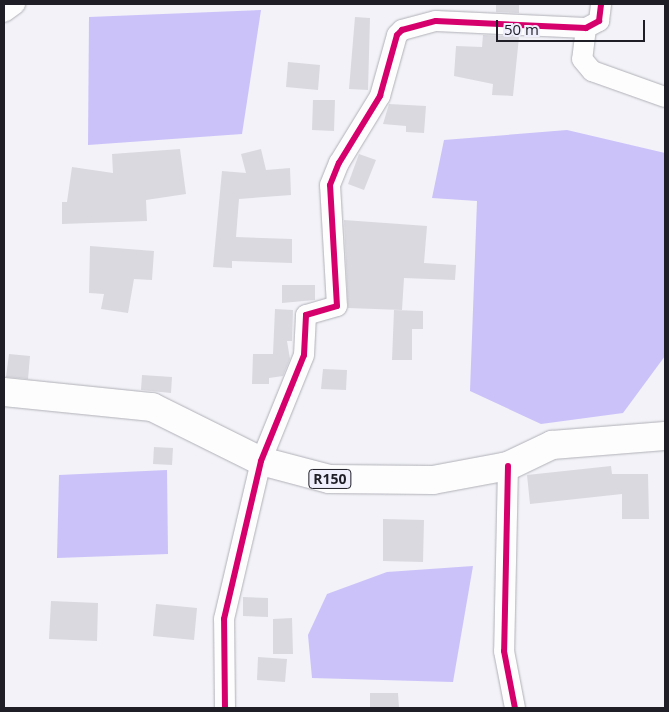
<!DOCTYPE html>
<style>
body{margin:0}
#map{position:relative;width:669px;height:712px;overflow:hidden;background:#f2f2f8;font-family:"Open Sans",sans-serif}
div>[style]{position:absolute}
.water>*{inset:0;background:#cbc2f9}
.building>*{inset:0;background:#dad9e0}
.roads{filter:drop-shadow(0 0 1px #b0b0b7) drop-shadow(0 0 1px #b0b0b7)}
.minor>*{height:20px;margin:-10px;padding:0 10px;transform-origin:10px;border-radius:10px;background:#fdfdfe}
.primary>*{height:28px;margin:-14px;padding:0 14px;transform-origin:14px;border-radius:14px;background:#fdfdfe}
.cycleway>*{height:6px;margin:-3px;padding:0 3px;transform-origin:3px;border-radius:3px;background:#d6006c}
span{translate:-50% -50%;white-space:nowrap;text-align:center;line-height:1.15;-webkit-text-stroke:4px #efeefc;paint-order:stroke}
.shield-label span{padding:1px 4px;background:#efeefc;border:1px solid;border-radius:4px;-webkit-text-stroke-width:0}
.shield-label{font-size:14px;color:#1f1e26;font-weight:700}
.frame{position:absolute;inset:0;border:5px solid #1f1e26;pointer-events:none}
.scale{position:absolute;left:496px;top:20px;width:149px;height:22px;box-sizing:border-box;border:2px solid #1f1e26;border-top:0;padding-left:6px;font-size:15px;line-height:18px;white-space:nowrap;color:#1f1e26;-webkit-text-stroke:4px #efeefc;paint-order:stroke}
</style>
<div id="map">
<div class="water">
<i style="clip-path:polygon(261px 10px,242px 134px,88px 145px,89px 17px)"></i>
<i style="clip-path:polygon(567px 130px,665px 153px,665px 356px,623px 413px,541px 424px,470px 391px,477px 201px,432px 198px,444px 140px)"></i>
<i style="clip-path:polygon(167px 470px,168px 554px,57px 558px,59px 475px)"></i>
<i style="clip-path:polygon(473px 566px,453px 682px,312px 678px,308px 635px,327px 594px,387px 572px)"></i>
</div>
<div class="building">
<i style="clip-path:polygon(496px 4px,519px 4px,519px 13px,496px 12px)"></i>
<i style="clip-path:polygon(355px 17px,370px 18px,368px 90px,349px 89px)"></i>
<i style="clip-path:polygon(483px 35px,519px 37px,513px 96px,492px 95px,493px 84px,454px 76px,456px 46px,482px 47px)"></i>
<i style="clip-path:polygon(288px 62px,320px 65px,318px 90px,286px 87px)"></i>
<i style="clip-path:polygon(313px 100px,335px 100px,334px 131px,312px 130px)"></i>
<i style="clip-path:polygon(389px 104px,426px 106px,424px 133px,406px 132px,406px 126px,383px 124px)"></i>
<i style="clip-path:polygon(180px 149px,186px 194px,146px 200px,147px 221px,62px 224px,62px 202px,67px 202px,72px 167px,113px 173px,112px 154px)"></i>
<i style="clip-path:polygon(261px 149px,266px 170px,290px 168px,291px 195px,239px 199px,236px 237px,292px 239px,292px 263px,232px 261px,232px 268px,213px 267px,222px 171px,246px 173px,241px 154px)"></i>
<i style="clip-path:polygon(359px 154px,376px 160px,364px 190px,348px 184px)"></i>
<i style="clip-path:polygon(344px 220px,427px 226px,424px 263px,456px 265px,455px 280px,404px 278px,402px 310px,348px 308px)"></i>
<i style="clip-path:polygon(90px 246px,154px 251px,152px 280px,134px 279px,128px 313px,101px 309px,104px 294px,89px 293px)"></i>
<i style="clip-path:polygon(282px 285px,315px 285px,315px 300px,282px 303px)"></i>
<i style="clip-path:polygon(275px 309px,293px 310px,292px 341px,287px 341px,290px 359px,283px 376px,269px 378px,269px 384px,252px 384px,253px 354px,273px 354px)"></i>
<i style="clip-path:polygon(394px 310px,423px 311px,423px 329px,412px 329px,412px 360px,392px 360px)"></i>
<i style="clip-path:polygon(9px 354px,30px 356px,28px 379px,6px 377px)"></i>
<i style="clip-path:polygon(323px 369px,347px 370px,346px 390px,321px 389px)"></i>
<i style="clip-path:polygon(142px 375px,172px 377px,171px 393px,141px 390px)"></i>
<i style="clip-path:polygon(154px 447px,173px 448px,172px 465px,153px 464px)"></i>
<i style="clip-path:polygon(611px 466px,612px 474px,648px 474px,649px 519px,622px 519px,622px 494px,530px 504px,527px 475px)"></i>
<i style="clip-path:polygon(383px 519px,424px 520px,423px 562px,383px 561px)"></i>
<i style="clip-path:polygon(243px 597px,268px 598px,268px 617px,243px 616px)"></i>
<i style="clip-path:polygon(51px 601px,98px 603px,97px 641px,49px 639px)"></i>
<i style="clip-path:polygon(156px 604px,197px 608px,194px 640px,153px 636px)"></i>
<i style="clip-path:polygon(292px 618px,293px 654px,273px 654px,273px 619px)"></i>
<i style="clip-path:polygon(258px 657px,287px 659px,285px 682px,257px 680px)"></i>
<i style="clip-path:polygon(370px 693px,398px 693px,399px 708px,370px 708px)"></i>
</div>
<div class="roads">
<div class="minor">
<i style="left:4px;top:12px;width:14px;rotate:-36deg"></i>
<i style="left:586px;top:28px;width:31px;rotate:97deg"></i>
<i style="left:582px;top:59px;width:16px;rotate:50deg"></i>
<i style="left:592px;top:71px;width:77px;rotate:19.6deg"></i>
<i style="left:508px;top:466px;width:185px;rotate:91.2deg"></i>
<i style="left:504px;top:651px;width:58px;rotate:79.1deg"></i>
<i style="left:225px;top:708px;width:89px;rotate:-90.6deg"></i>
<i style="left:224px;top:619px;width:162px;rotate:-76.8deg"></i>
<i style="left:261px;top:461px;width:114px;rotate:-67.9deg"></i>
<i style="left:304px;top:355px;width:40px;rotate:-87.1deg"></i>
<i style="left:306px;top:315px;width:32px;rotate:-16deg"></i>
<i style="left:337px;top:306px;width:121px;rotate:-93.3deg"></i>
<i style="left:330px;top:185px;width:24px;rotate:-68deg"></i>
<i style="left:339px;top:163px;width:79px;rotate:-58.5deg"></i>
<i style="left:380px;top:96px;width:63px;rotate:-74.4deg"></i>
<i style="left:397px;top:35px;width:7px;rotate:-45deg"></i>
<i style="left:402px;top:30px;width:35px;rotate:-15deg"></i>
<i style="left:436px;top:21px;width:150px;rotate:2.7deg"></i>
<i style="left:586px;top:28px;width:15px;rotate:-28deg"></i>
<i style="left:599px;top:21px;width:17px;rotate:-83deg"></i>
</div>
<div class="primary">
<i style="left:4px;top:392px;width:149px;rotate:5.8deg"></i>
<i style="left:152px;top:407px;width:122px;rotate:26.4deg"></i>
<i style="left:261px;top:461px;width:70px;rotate:14.8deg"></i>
<i style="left:329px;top:479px;width:104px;rotate:0.6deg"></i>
<i style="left:433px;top:480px;width:76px;rotate:-10.6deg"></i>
<i style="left:508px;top:466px;width:49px;rotate:-25.5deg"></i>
<i style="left:552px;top:445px;width:113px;rotate:-4.6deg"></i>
</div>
</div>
<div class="cycleway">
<i style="left:508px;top:466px;width:185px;rotate:91.2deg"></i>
<i style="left:504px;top:651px;width:58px;rotate:79.1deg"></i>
<i style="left:225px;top:708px;width:89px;rotate:-90.6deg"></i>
<i style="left:224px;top:619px;width:162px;rotate:-76.8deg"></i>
<i style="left:261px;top:461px;width:114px;rotate:-67.9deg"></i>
<i style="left:304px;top:355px;width:40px;rotate:-87.1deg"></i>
<i style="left:306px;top:315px;width:32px;rotate:-16deg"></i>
<i style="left:337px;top:306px;width:121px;rotate:-93.3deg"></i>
<i style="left:330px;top:185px;width:24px;rotate:-68deg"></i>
<i style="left:339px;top:163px;width:79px;rotate:-58.5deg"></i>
<i style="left:380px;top:96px;width:63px;rotate:-74.4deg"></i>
<i style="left:397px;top:35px;width:7px;rotate:-45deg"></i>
<i style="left:402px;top:30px;width:35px;rotate:-15deg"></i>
<i style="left:436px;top:21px;width:150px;rotate:2.7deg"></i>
<i style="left:586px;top:28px;width:15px;rotate:-28deg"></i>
<i style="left:599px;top:21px;width:17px;rotate:-83deg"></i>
</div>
<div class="shield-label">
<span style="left:330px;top:479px">R150</span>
</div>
<div class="frame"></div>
<div class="scale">50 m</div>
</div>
